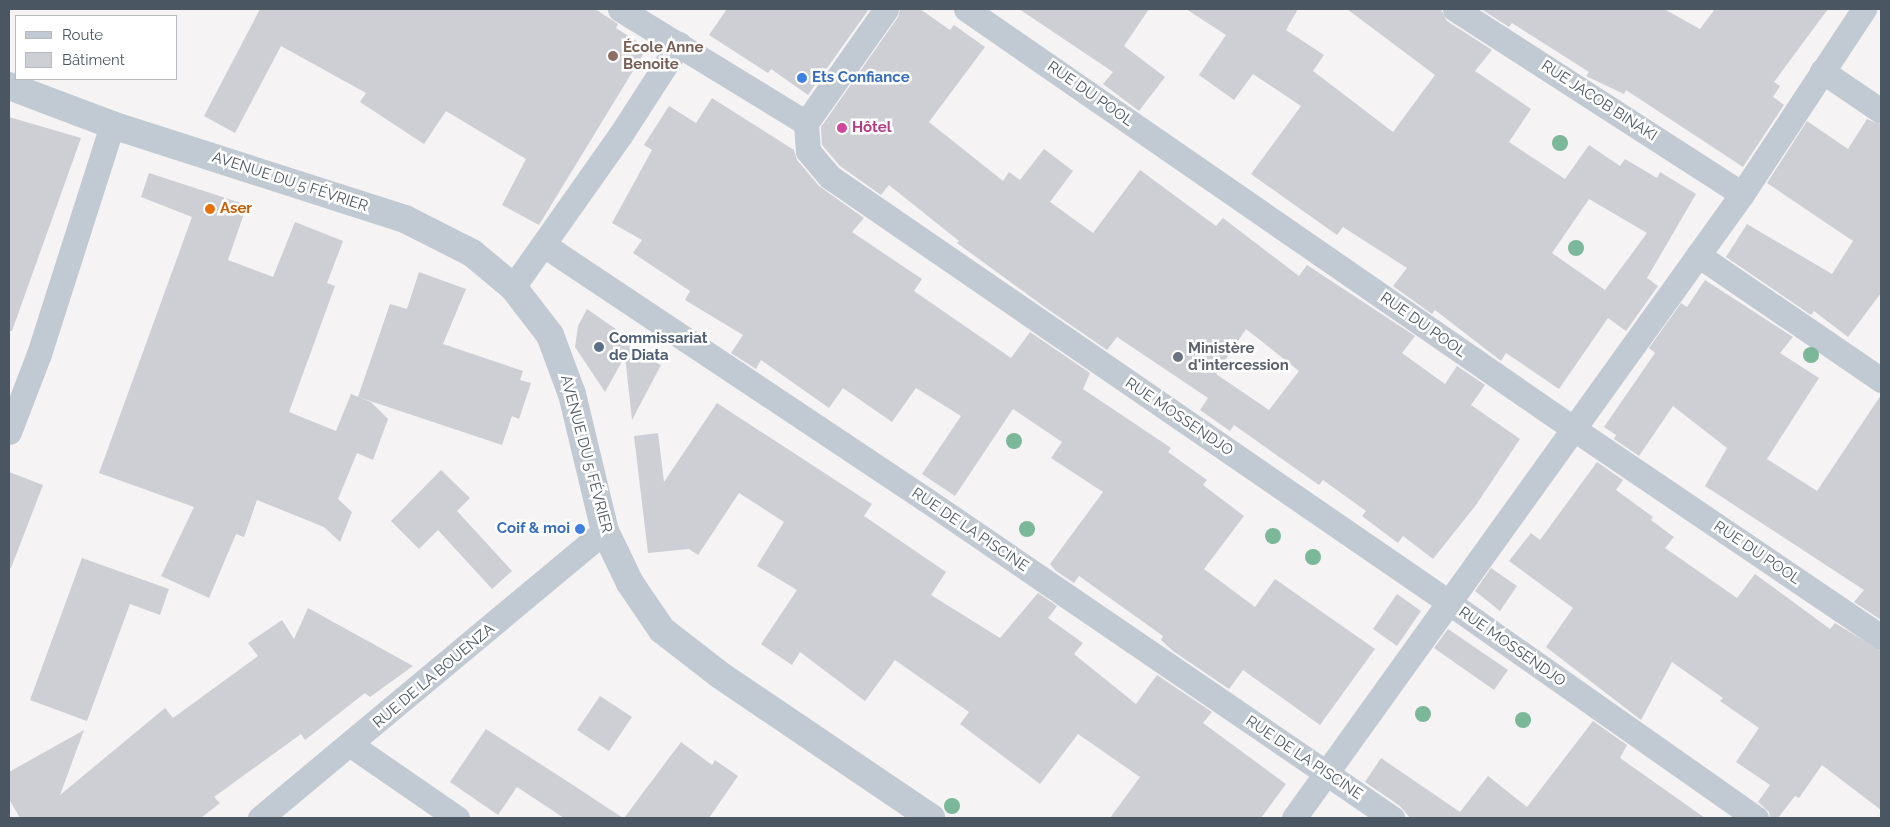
<!DOCTYPE html>
<meta charset="utf-8">
<style>
body{margin:0}
#map{position:relative;width:1890px;height:827px;overflow:hidden;background:#f5f3f3;font-family:Raleway,sans-serif}
div>[style]{position:absolute}
.building>*{inset:0;background:#cdcfd5}
.minor>*{height:25px;margin:-12.5px;padding:0 12.5px;transform-origin:12.5px;border-radius:12.5px;background:#c1cad2}
.tertiary>*{height:28px;margin:-14px;padding:0 14px;transform-origin:14px;border-radius:14px;background:#c1cad2}
.trees>*{width:16px;height:16px;margin:-8px;border-radius:50%;background:#7bb799}
.dots>*{width:14px;height:14px;translate:-50% -50%;box-sizing:border-box;border:2px solid #fff;border-radius:50%}
span{translate:-50% -50%;white-space:nowrap;text-align:center;line-height:1.15;-webkit-text-stroke:5px #fff;paint-order:stroke}
.education-label{font-size:15px;color:#785e54;font-weight:700}
.left{translate:0 -50%;text-align:left}
.shop-label{font-size:15px;color:#366cbe;font-weight:700}
.right{translate:-100% -50%;text-align:right}
.street-label{font-size:15px;color:#4a5661}
.hotel-label{font-size:15px;color:#b23c85;font-weight:700}
.food-label{font-size:15px;color:#c56008;font-weight:700}
.service-label{font-size:15px;color:#4e5e75;font-weight:700}
.worship-label{font-size:15px;color:#5b616d;font-weight:700}
.frame{position:absolute;inset:0;border:10px solid #4a5661;pointer-events:none}
.legend{position:absolute;left:15px;top:15px;width:162px;height:65px;box-sizing:border-box;background:#fff;border:1px solid #b7bbc0;margin:0;padding:6px 9px;list-style:none;font-size:15px;color:#4a5661}
.legend li{display:flex;align-items:center;gap:10px;height:25px}
.legend b{width:25px;border:1px solid #b7bbc0}
</style>
<div id="map">
<div class="building">
<i style="clip-path:polygon(260px 9px,595px 9px,618px 24px,616px 28px,647px 48px,539px 225px,502px 205px,526px 159px,446px 111px,424px 144px,360px 102px,366px 93px,281px 46px,235px 133px,204px 116px)"></i>
<i style="clip-path:polygon(727px 9px,869px 9px,808px 95px,771px 69px,768px 73px,709px 35px)"></i>
<i style="clip-path:polygon(evenodd,900px 9px,920px 9px,950px 30px,954px 25px,985px 47px,929px 122px,1003px 181px,1009px 172px,1020px 180px,1044px 149px,1073px 171px,1050px 202px,1093px 233px,1140px 170px,1216px 226px,1223px 218px,1299px 276px,1307px 265px,1415px 336px,1402px 353px,1445px 384px,1457px 366px,1485px 385px,1471px 405px,1520px 439px,1476px 505px,1433px 559px,1403px 536px,1398px 543px,1362px 516px,1366px 511px,1323px 480px,1319px 485px,1234px 425px,1230px 431px,1200px 410px,1208px 398px,1117px 337px,1107px 350px,1046px 308px,957px 243px,959px 241px,889px 185px,881px 195px,840px 166px,822px 145px,821px 127px,898px 17px,900px 9px,1246px 329px,1299px 371px,1269px 410px,1216px 374px,1246px 329px)"></i>
<i style="clip-path:polygon(1019px 9px,1149px 9px,1124px 46px,1165px 77px,1139px 111px,1103px 84px,1113px 72px)"></i>
<i style="clip-path:polygon(evenodd,1186px 9px,1298px 9px,1286px 30px,1324px 55px,1313px 71px,1393px 132px,1435px 75px,1347px 9px,1441px 9px,1447px 21px,1492px 50px,1475px 71px,1531px 109px,1509px 142px,1565px 179px,1589px 145px,1620px 166px,1625px 159px,1657px 178px,1660px 172px,1696px 194px,1647px 278px,1658px 286px,1626px 331px,1608px 318px,1559px 389px,1506px 353px,1501px 361px,1435px 310px,1432px 314px,1393px 286px,1407px 268px,1343px 227px,1337px 235px,1251px 174px,1301px 106px,1253px 74px,1234px 100px,1199px 75px,1226px 35px,1186px 9px,1589px 199px,1647px 233px,1605px 290px,1552px 253px,1589px 199px)"></i>
<i style="clip-path:polygon(1481px 9px,1664px 9px,1700px 29px,1715px 9px,1828px 9px,1774px 82px,1780px 86px,1773px 97px,1784px 105px,1743px 167px,1626px 90px,1624px 94px,1586px 76px,1589px 72px,1512px 23px,1509px 27px)"></i>
<i style="clip-path:polygon(712px 98px,794px 150px,797px 160px,819px 186px,864px 218px,852px 232px,922px 279px,914px 291px,1011px 358px,1030px 332px,1090px 373px,1083px 389px,1171px 448px,1168px 452px,1207px 480px,1203px 485px,1244px 516px,1204px 569px,1255px 607px,1275px 579px,1375px 649px,1320px 725px,1243px 670px,1229px 689px,1173px 651px,1161px 640px,1163px 636px,1079px 576px,1074px 583px,1056px 571px,1050px 564px,1103px 492px,1051px 458px,1062px 442px,1013px 409px,955px 496px,922px 474px,961px 416px,916px 388px,892px 422px,843px 388px,829px 408px,761px 360px,756px 369px,731px 353px,743px 335px,685px 300px,690px 291px,633px 253px,642px 240px,612px 223px,652px 150px,644px 145px,669px 106px,696px 123px)"></i>
<i style="clip-path:polygon(9px 117px,81px 138px,12px 331px,9px 331px)"></i>
<i style="clip-path:polygon(1867px 119px,1881px 125px,1881px 293px,1848px 337px,1814px 311px,1811px 315px,1726px 257px,1747px 224px,1832px 274px,1853px 241px,1767px 183px,1807px 121px,1848px 149px)"></i>
<i style="clip-path:polygon(149px 173px,247px 205px,228px 260px,273px 277px,295px 222px,343px 241px,327px 283px,335px 286px,289px 412px,336px 431px,351px 394px,371px 402px,388px 419px,373px 460px,357px 453px,338px 499px,352px 512px,340px 542px,324px 527px,257px 500px,244px 537px,236px 534px,209px 598px,161px 576px,194px 507px,99px 473px,192px 217px,141px 197px)"></i>
<i style="clip-path:polygon(419px 272px,466px 289px,443px 344px,523px 371px,520px 380px,531px 383px,519px 419px,512px 416px,502px 445px,358px 397px,390px 304px,407px 309px)"></i>
<i style="clip-path:polygon(1705px 280px,1793px 337px,1780px 353px,1819px 378px,1767px 459px,1817px 491px,1881px 395px,1881px 620px,1854px 602px,1864px 590px,1705px 486px,1727px 448px,1673px 406px,1639px 456px,1614px 439px,1616px 435px,1604px 427px,1655px 353px,1649px 348px,1681px 303px,1687px 307px)"></i>
<i style="clip-path:polygon(587px 309px,633px 341px,629px 348px,661px 365px,632px 420px,625px 356px,605px 392px,575px 347px,578px 326px)"></i>
<i style="clip-path:polygon(717px 403px,872px 504px,864px 516px,946px 572px,931px 595px,1000px 638px,1038px 593px,1057px 606px,1048px 618px,1083px 643px,1074px 654px,1136px 704px,1157px 675px,1212px 712px,1203px 723px,1286px 784px,1261px 818px,1110px 818px,1140px 777px,1078px 734px,1040px 784px,960px 724px,969px 712px,895px 660px,865px 701px,800px 652px,792px 665px,761px 644px,797px 590px,757px 566px,784px 522px,739px 493px,698px 555px,689px 549px,648px 553px,634px 436px,658px 433px,664px 482px)"></i>
<i style="clip-path:polygon(1597px 462px,1623px 480px,1616px 490px,1653px 517px,1651px 520px,1674px 537px,1665px 548px,1737px 598px,1755px 574px,1830px 629px,1835px 623px,1881px 651px,1881px 810px,1822px 765px,1799px 798px,1795px 796px,1778px 818px,1770px 818px,1769px 812px,1758px 802px,1770px 785px,1736px 762px,1759px 728px,1720px 701px,1723px 698px,1672px 662px,1641px 720px,1546px 647px,1573px 608px,1509px 561px,1531px 533px,1540px 540px)"></i>
<i style="clip-path:polygon(441px 470px,470px 498px,457px 511px,512px 571px,492px 589px,438px 530px,419px 549px,391px 521px)"></i>
<i style="clip-path:polygon(9px 472px,43px 485px,11px 568px,9px 567px)"></i>
<i style="clip-path:polygon(82px 558px,169px 589px,160px 615px,130px 604px,87px 721px,30px 700px)"></i>
<i style="clip-path:polygon(1491px 568px,1517px 586px,1500px 611px,1475px 591px)"></i>
<i style="clip-path:polygon(1397px 594px,1421px 611px,1397px 646px,1373px 629px)"></i>
<i style="clip-path:polygon(308px 608px,413px 666px,370px 697px,365px 693px,305px 740px,301px 734px,214px 797px,220px 803px,201px 818px,20px 818px,9px 799px,9px 772px,84px 730px,60px 795px,165px 708px,173px 718px,258px 656px,248px 643px,282px 620px,294px 639px)"></i>
<i style="clip-path:polygon(1448px 629px,1508px 670px,1494px 690px,1434px 648px)"></i>
<i style="clip-path:polygon(600px 696px,632px 717px,609px 751px,577px 730px)"></i>
<i style="clip-path:polygon(1593px 721px,1627px 745px,1620px 758px,1705px 818px,1410px 818px,1400px 806px,1365px 782px,1381px 758px,1460px 812px,1488px 776px,1527px 807px)"></i>
<i style="clip-path:polygon(486px 729px,573px 785px,623px 818px,564px 818px,517px 787px,498px 815px,450px 782px)"></i>
<i style="clip-path:polygon(681px 742px,712px 765px,715px 760px,738px 776px,709px 818px,624px 818px)"></i>
</div>
<div class="minor">
<i style="left:620px;top:9px;width:218px;rotate:31.5deg"></i>
<i style="left:966px;top:9px;width:739px;rotate:34.64deg"></i>
<i style="left:1574px;top:429px;width:371px;rotate:34.1deg"></i>
<i style="left:1455px;top:9px;width:341px;rotate:32.8deg"></i>
<i style="left:1822px;top:71px;width:71px;rotate:34.1deg"></i>
<i style="left:806px;top:123px;width:28px;rotate:86deg"></i>
<i style="left:808px;top:151px;width:34px;rotate:50deg"></i>
<i style="left:830px;top:177px;width:749px;rotate:34.5deg"></i>
<i style="left:1447px;top:601px;width:378px;rotate:35.1deg"></i>
<i style="left:806px;top:123px;width:139px;rotate:-54.9deg"></i>
<i style="left:544px;top:245px;width:458px;rotate:33.7deg"></i>
<i style="left:925px;top:499px;width:566px;rotate:34.34deg"></i>
<i style="left:1698px;top:255px;width:222px;rotate:34.3deg"></i>
<i style="left:513px;top:287px;width:187px;rotate:-54.8deg"></i>
<i style="left:621px;top:134px;width:107px;rotate:-57.2deg"></i>
<i style="left:9px;top:432px;width:84px;rotate:-69deg"></i>
<i style="left:39px;top:354px;width:240px;rotate:-72.3deg"></i>
<i style="left:351px;top:745px;width:129px;rotate:34.6deg"></i>
<i style="left:260px;top:818px;width:449px;rotate:-39.8deg"></i>
<i style="left:1294px;top:818px;width:768px;rotate:-54.32deg"></i>
<i style="left:1742px;top:194px;width:222px;rotate:-56.6deg"></i>
</div>
<div class="tertiary">
<i style="left:9px;top:86px;width:110px;rotate:20.7deg"></i>
<i style="left:112px;top:125px;width:308px;rotate:17.8deg"></i>
<i style="left:405px;top:219px;width:75px;rotate:26.9deg"></i>
<i style="left:472px;top:253px;width:53px;rotate:39.7deg"></i>
<i style="left:513px;top:287px;width:61px;rotate:52.4deg"></i>
<i style="left:550px;top:335px;width:63px;rotate:69.6deg"></i>
<i style="left:572px;top:394px;width:141px;rotate:76.5deg"></i>
<i style="left:605px;top:531px;width:58px;rotate:64.3deg"></i>
<i style="left:630px;top:583px;width:57px;rotate:55.8deg"></i>
<i style="left:662px;top:630px;width:73px;rotate:37.8deg"></i>
<i style="left:720px;top:675px;width:255px;rotate:34.1deg"></i>
</div>
<div class="trees">
<i style="left:1560px;top:143px"></i>
<i style="left:1576px;top:248px"></i>
<i style="left:1811px;top:355px"></i>
<i style="left:1014px;top:441px"></i>
<i style="left:1027px;top:529px"></i>
<i style="left:1273px;top:536px"></i>
<i style="left:1313px;top:557px"></i>
<i style="left:1423px;top:714px"></i>
<i style="left:1523px;top:720px"></i>
<i style="left:952px;top:806px"></i>
</div>
<div class="dots">
<i style="left:613px;top:56px;background:#8d6e63"></i>
<i style="left:802px;top:78px;background:#3f7fe0"></i>
<i style="left:842px;top:128px;background:#d1479c"></i>
<i style="left:210px;top:209px;background:#e8710a"></i>
<i style="left:599px;top:347px;background:#5c6f8a"></i>
<i style="left:1178px;top:357px;background:#6b7280"></i>
<i style="left:580px;top:529px;background:#3f7fe0"></i>
</div>
<div class="education-label">
<span class="left" style="left:623px;top:56px">École Anne<br>Benoite</span>
</div>
<div class="shop-label">
<span class="left" style="left:812px;top:78px">Ets Confiance</span>
<span class="right" style="left:570px;top:529px">Coif &amp; moi</span>
</div>
<div class="street-label">
<span style="left:1090px;top:94px;rotate:35deg">RUE DU POOL</span>
<span style="left:1599px;top:101px;rotate:33deg">RUE JACOB BINAKI</span>
<span style="left:290px;top:182px;rotate:18deg">AVENUE DU 5 FÉVRIER</span>
<span style="left:1423px;top:325px;rotate:35deg">RUE DU POOL</span>
<span style="left:1179px;top:417px;rotate:34deg">RUE MOSSENDJO</span>
<span style="left:586px;top:454px;rotate:75deg">AVENUE DU 5 FÉVRIER</span>
<span style="left:970px;top:530px;rotate:34deg">RUE DE LA PISCINE</span>
<span style="left:1757px;top:553px;rotate:34deg">RUE DU POOL</span>
<span style="left:1512px;top:647px;rotate:35deg">RUE MOSSENDJO</span>
<span style="left:434px;top:676px;rotate:-40deg">RUE DE LA BOUENZA</span>
<span style="left:1304px;top:758px;rotate:34deg">RUE DE LA PISCINE</span>
</div>
<div class="hotel-label">
<span class="left" style="left:852px;top:128px">Hôtel</span>
</div>
<div class="food-label">
<span class="left" style="left:220px;top:209px">Aser</span>
</div>
<div class="service-label">
<span class="left" style="left:609px;top:347px">Commissariat<br>de Diata</span>
</div>
<div class="worship-label">
<span class="left" style="left:1188px;top:357px">Ministère<br>d'intercession</span>
</div>
<div class="frame"></div>
<ul class="legend">
<li><b style="height:6px;background:#c1cad2"></b>Route</li>
<li><b style="height:14px;background:#cdcfd5"></b>Bâtiment</li>
</ul>
</div>
